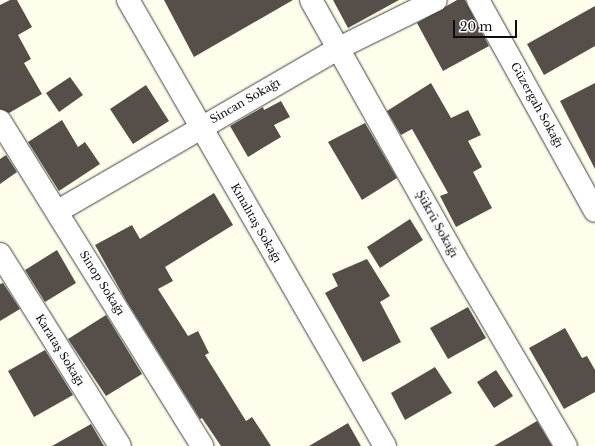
<!DOCTYPE html>
<meta charset="utf-8">
<style>
body{margin:0}
#map{position:relative;width:595px;height:446px;overflow:hidden;background:#fffeec;font-family:"Libre Baskerville",serif}
div>[style]{position:absolute}
.building>*{inset:0;background:#564f49}
.roads{filter:drop-shadow(0 0 1px #404040) drop-shadow(0 0 1px #404040)}
.street>*{height:22px;margin:-11px;padding:0 11px;transform-origin:11px;border-radius:11px;background:#fff}
span{translate:-50% -50%;white-space:nowrap;text-align:center;line-height:1.15;-webkit-text-stroke:4px #fff;paint-order:stroke}
.street-label{font-size:11px;color:#0d0d0d}
.scale{position:absolute;left:453px;top:20px;width:64px;height:18px;box-sizing:border-box;border:2px solid #0d0d0d;border-top:0;padding-left:5px;font-size:12px;line-height:14px;white-space:nowrap;color:#0d0d0d;-webkit-text-stroke:3px #fff;paint-order:stroke}
</style>
<div id="map">
<div class="building">
<i style="clip-path:polygon(10px 0,17px 0,32px 27px,18px 35px,31px 59px,24px 63px,42px 94px,9px 113px,0 109px,0 5px)"></i>
<i style="clip-path:polygon(164px 0,293px 0,194px 57px)"></i>
<i style="clip-path:polygon(333px 0,399px 0,348px 28px)"></i>
<i style="clip-path:polygon(457px 0,465px 0,489px 46px,443px 71px,417px 23px)"></i>
<i style="clip-path:polygon(595px 6px,595px 46px,544px 75px,527px 44px)"></i>
<i style="clip-path:polygon(70px 77px,83px 95px,59px 112px,46px 93px)"></i>
<i style="clip-path:polygon(431px 83px,451px 118px,468px 110px,481px 135px,468px 141px,482px 167px,473px 172px,492px 208px,456px 227px,440px 196px,448px 193px,412px 129px,401px 135px,387px 111px)"></i>
<i style="clip-path:polygon(595px 83px,595px 169px,560px 101px)"></i>
<i style="clip-path:polygon(146px 85px,169px 121px,133px 144px,110px 109px)"></i>
<i style="clip-path:polygon(281px 101px,290px 117px,274px 125px,281px 137px,248px 157px,230px 126px,263px 107px,264px 110px)"></i>
<i style="clip-path:polygon(62px 120px,78px 147px,85px 142px,100px 164px,59px 191px,28px 142px)"></i>
<i style="clip-path:polygon(365px 123px,397px 178px,362px 200px,328px 142px)"></i>
<i style="clip-path:polygon(6px 155px,17px 172px,0 184px,0 159px)"></i>
<i style="clip-path:polygon(214px 193px,233px 225px,165px 267px,173px 281px,158px 289px,188px 336px,198px 331px,209px 353px,205px 355px,246px 421px,252px 417px,271px 446px,221px 446px,202px 418px,200px 419px,127px 302px,95px 245px,132px 225px,140px 239px)"></i>
<i style="clip-path:polygon(410px 219px,423px 240px,380px 268px,367px 247px)"></i>
<i style="clip-path:polygon(57px 250px,76px 283px,45px 302px,25px 270px)"></i>
<i style="clip-path:polygon(367px 259px,390px 296px,380px 302px,401px 342px,363px 362px,325px 293px,338px 286px,332px 274px)"></i>
<i style="clip-path:polygon(3px 283px,20px 309px,0 321px,0 284px)"></i>
<i style="clip-path:polygon(468px 307px,486px 338px,448px 359px,430px 328px)"></i>
<i style="clip-path:polygon(106px 315px,142px 374px,106px 396px,68px 339px)"></i>
<i style="clip-path:polygon(565px 328px,582px 358px,587px 356px,595px 370px,595px 392px,564px 409px,529px 348px)"></i>
<i style="clip-path:polygon(45px 350px,73px 395px,34px 417px,8px 371px)"></i>
<i style="clip-path:polygon(435px 367px,452px 393px,405px 420px,391px 393px)"></i>
<i style="clip-path:polygon(496px 370px,513px 396px,494px 408px,477px 382px)"></i>
<i style="clip-path:polygon(537px 421px,552px 446px,494px 446px,520px 431px)"></i>
<i style="clip-path:polygon(348px 423px,361px 446px,309px 446px)"></i>
<i style="clip-path:polygon(91px 424px,104px 446px,52px 446px)"></i>
</div>
<div class="roads">
<div class="street">
<i style="left:128px;top:0;width:515px;rotate:60.05deg"></i>
<i style="left:311px;top:0;width:295px;rotate:60.7deg"></i>
<i style="left:455px;top:257px;width:219px;rotate:59.6deg"></i>
<i style="left:478px;top:0;width:241px;rotate:61deg"></i>
<i style="left:0;top:121px;width:383px;rotate:58.1deg"></i>
<i style="left:58px;top:211px;width:325px;rotate:-30.1deg"></i>
<i style="left:339px;top:48px;width:108px;rotate:-26.3deg"></i>
<i style="left:0;top:254px;width:226px;rotate:58deg"></i>
</div>
</div>
<div class="street-label">
<span style="left:245px;top:101px;rotate:-30deg">Sincan Sokağı</span>
<span style="left:537px;top:105px;rotate:61deg">Güzergah Sokağı</span>
<span style="left:256px;top:223px;rotate:60deg">Kınalıtaş Sokağı</span>
<span style="left:437px;top:224px;rotate:61deg">Şükrü Sokağı</span>
<span style="left:102px;top:283px;rotate:58deg">Sinop Sokağı</span>
<span style="left:60px;top:350px;rotate:58deg">Karataş Sokağı</span>
</div>
<div class="scale">20 m</div>
</div>
